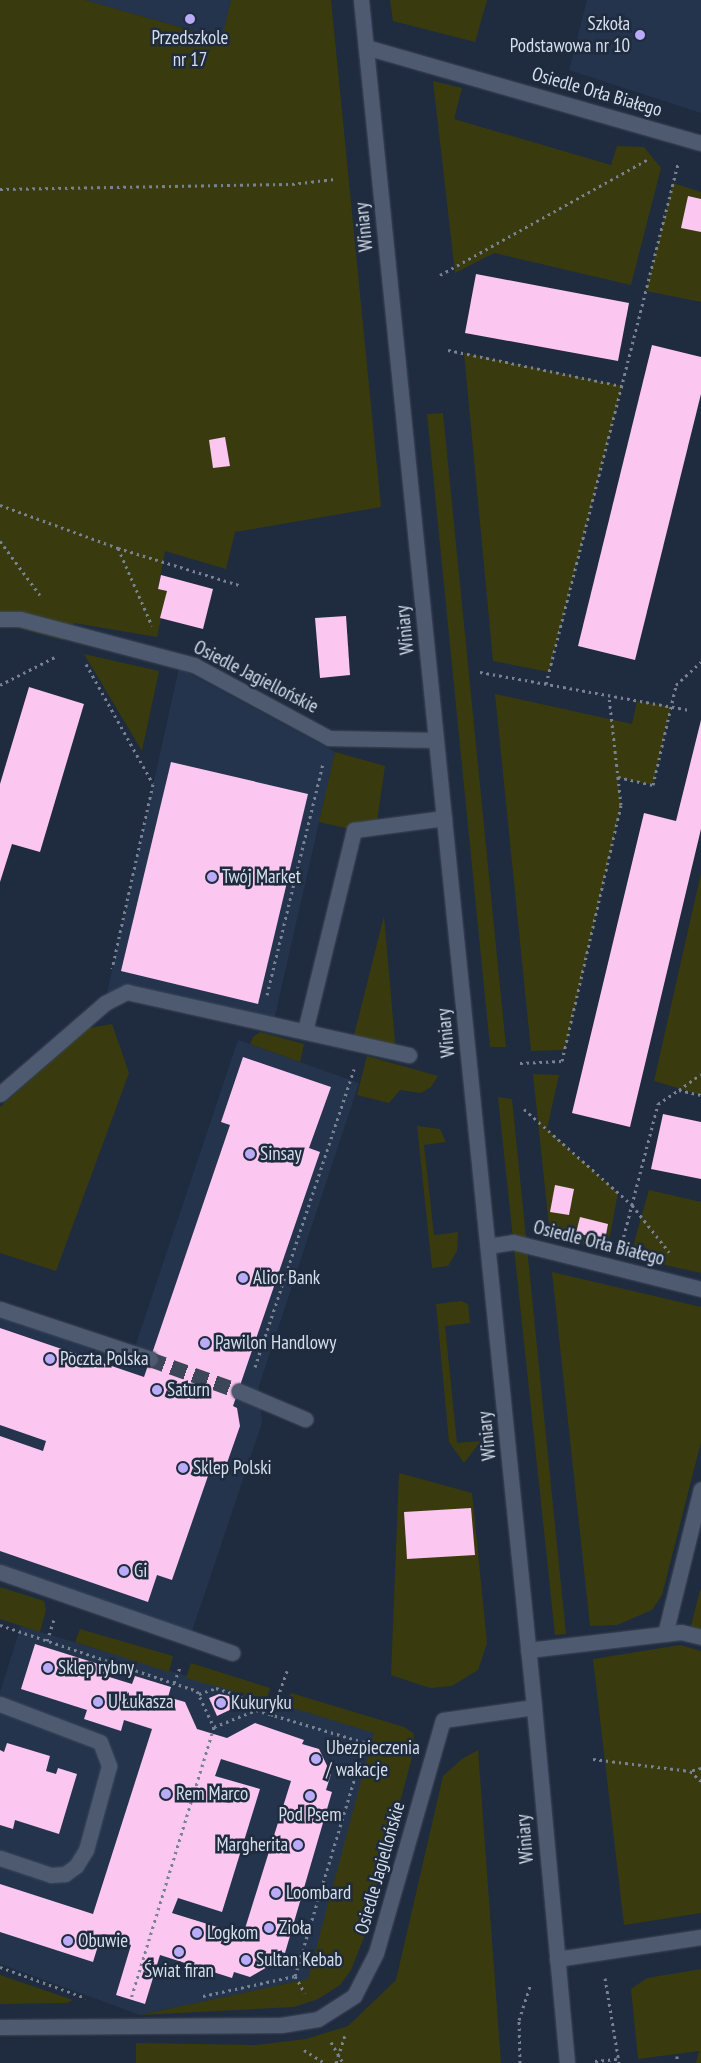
<!DOCTYPE html>
<meta charset="utf-8">
<style>
body{margin:0}
#map{position:relative;width:701px;height:2063px;overflow:hidden;background:#1f2b3e;font-family:"PT Sans Narrow",sans-serif}
div>[style]{position:absolute}
.built>*{inset:0;background:#25344d}
.green>*{inset:0;background:#393b0f}
.building>*{inset:0;background:#fbc6ef}
.street-tunnel>*{height:15px;margin-top:-7.5px;transform-origin:0;background:repeating-linear-gradient(90deg,#3b4658 0 15px,transparent 0 23px)}
.path>*{height:3px;margin-top:-1.5px;transform-origin:0;background:repeating-linear-gradient(90deg,#788292 0 2.5px,transparent 0 6.5px)}
.roads{filter:drop-shadow(0 0 1px #3f4859) drop-shadow(0 0 1px #3f4859)}
.lane>*{height:15px;margin:-7.5px;padding:0 7.5px;transform-origin:7.5px;border-radius:7.5px;background:#4d5a70}
.street>*{height:15px;margin:-7.5px;padding:0 7.5px;transform-origin:7.5px;border-radius:7.5px;background:#4d5a70}
.secondary>*{height:15px;margin:-7.5px;padding:0 7.5px;transform-origin:7.5px;border-radius:7.5px;background:#4d5a70}
.dots>*{width:14px;height:14px;translate:-50% -50%;box-sizing:border-box;border:2px solid #1f2b3e;border-radius:50%}
span{translate:-50% -50%;white-space:nowrap;text-align:center;line-height:1.15;-webkit-text-stroke:5px #1f2b3e;paint-order:stroke}
.poi-label{font-size:19px;color:#d7dfec}
.right{translate:-100% -50%;text-align:right}
.left{translate:0 -50%;text-align:left}
.street-label{font-size:19px;color:#d7dfec}
</style>
<div id="map">
<div class="built">
<i style="clip-path:polygon(85px 0,231px 0,223px 39px)"></i>
<i style="clip-path:polygon(587px 0,701px 0,701px 113px,569px 70px)"></i>
<i style="clip-path:polygon(179px 668px,335px 752px,273px 1025px,127px 992px,105px 1003px)"></i>
<i style="clip-path:polygon(238px 1040px,359px 1083px,259px 1386px,262px 1423px,192px 1631px,0 1564px,0 1309px,133px 1353px)"></i>
<i style="clip-path:polygon(21px 1626px,386px 1736px,308px 1979px,140px 2015px,0 1964px,0 1692px)"></i>
</div>
<div class="green">
<i style="clip-path:polygon(0 0,85px 0,222px 39px,231px 0,331px 0,381px 507px,235px 532px,226px 569px,165px 551px,158px 589px,167px 591px,157px 637px,74px 623px,63px 640px,0 623px)"></i>
<i style="clip-path:polygon(390px 0,487px 0,475px 42px,393px 21px)"></i>
<i style="clip-path:polygon(433px 81px,462px 88px,454px 119px,611px 165px,617px 146px,644px 147px,661px 168px,631px 285px,494px 253px,455px 273px)"></i>
<i style="clip-path:polygon(673px 183px,701px 192px,701px 302px,646px 291px)"></i>
<i style="clip-path:polygon(464px 353px,622px 386px,549px 672px,493px 661px)"></i>
<i style="clip-path:polygon(443px 413px,506px 1047px,490px 1047px,427px 414px)"></i>
<i style="clip-path:polygon(84px 654px,159px 671px,142px 751px)"></i>
<i style="clip-path:polygon(495px 694px,632px 724px,637px 701px,671px 707px,653px 785px,618px 778px,621px 805px,565px 1050px,531px 1051px)"></i>
<i style="clip-path:polygon(335px 752px,385px 766px,376px 828px,354px 830px,319px 822px)"></i>
<i style="clip-path:polygon(701px 873px,701px 1095px,654px 1081px)"></i>
<i style="clip-path:polygon(384px 916px,396px 1053px,352px 1043px)"></i>
<i style="clip-path:polygon(112px 1024px,129px 1073px,56px 1271px,0 1253px,0 1107px,89px 1028px)"></i>
<i style="clip-path:polygon(260px 1032px,304px 1044px,300px 1062px,250px 1044px,253px 1037px)"></i>
<i style="clip-path:polygon(367px 1056px,438px 1076px,431px 1087px,421px 1093px,400px 1090px,389px 1103px,357px 1095px)"></i>
<i style="clip-path:polygon(533px 1074px,559px 1075px,547px 1129px,618px 1193px,607px 1251px,550px 1236px)"></i>
<i style="clip-path:polygon(498px 1097px,512px 1099px,566px 1634px,555px 1635px)"></i>
<i style="clip-path:polygon(417px 1126px,440px 1129px,446px 1142px,424px 1145px,434px 1235px,458px 1232px,457px 1251px,448px 1266px,432px 1268px)"></i>
<i style="clip-path:polygon(649px 1190px,701px 1202px,701px 1273px,630px 1257px)"></i>
<i style="clip-path:polygon(552px 1272px,701px 1307px,701px 1442px,662px 1595px,652px 1610px,617px 1625px,590px 1626px)"></i>
<i style="clip-path:polygon(461px 1301px,468px 1304px,470px 1323px,445px 1326px,457px 1443px,481px 1441px,464px 1463px,449px 1442px,436px 1304px)"></i>
<i style="clip-path:polygon(399px 1473px,472px 1493px,487px 1643px,478px 1670px,452px 1686px,430px 1688px,391px 1675px)"></i>
<i style="clip-path:polygon(0 1587px,44px 1601px,46px 1610px,40px 1632px,0 1619px)"></i>
<i style="clip-path:polygon(700px 1590px,701px 1590px,701px 1637px,689px 1634px)"></i>
<i style="clip-path:polygon(80px 1629px,173px 1656px,169px 1672px,75px 1642px)"></i>
<i style="clip-path:polygon(680px 1645px,701px 1651px,701px 1913px,624px 1925px,593px 1659px)"></i>
<i style="clip-path:polygon(191px 1663px,270px 1688px,266px 1700px,186px 1678px)"></i>
<i style="clip-path:polygon(291px 1693px,404px 1727px,413px 1733px,415px 1746px,363px 1940px,351px 1970px,340px 1985px,318px 1999px,294px 2007px,140px 2015px,308px 1979px,374px 1733px,283px 1705px)"></i>
<i style="clip-path:polygon(478px 1750px,501px 2063px,136px 2063px,136px 2043px,256px 2045px,306px 2039px,348px 2026px,396px 1980px,443px 1776px,462px 1759px)"></i>
<i style="clip-path:polygon(701px 1969px,701px 2063px,696px 2063px,699px 2051px,638px 2059px,631px 1989px,647px 1978px)"></i>
<i style="clip-path:polygon(0 1975px,73px 2000px,67px 2003px,0 2004px)"></i>
</div>
<div class="building">
<i style="clip-path:polygon(688px 196px,701px 199px,701px 232px,681px 228px)"></i>
<i style="clip-path:polygon(476px 274px,629px 303px,618px 361px,465px 333px)"></i>
<i style="clip-path:polygon(652px 345px,701px 357px,701px 394px,635px 660px,578px 646px)"></i>
<i style="clip-path:polygon(225px 437px,230px 466px,213px 468px,209px 440px)"></i>
<i style="clip-path:polygon(161px 575px,213px 589px,203px 629px,160px 618px,167px 591px,158px 589px)"></i>
<i style="clip-path:polygon(346px 616px,350px 675px,320px 678px,315px 618px)"></i>
<i style="clip-path:polygon(29px 687px,84px 704px,40px 852px,12px 844px,0 882px,0 784px)"></i>
<i style="clip-path:polygon(701px 720px,701px 829px,630px 1127px,572px 1113px,644px 813px,676px 821px)"></i>
<i style="clip-path:polygon(171px 762px,308px 794px,258px 1004px,121px 971px)"></i>
<i style="clip-path:polygon(243px 1057px,331px 1087px,309px 1148px,320px 1152px,233px 1406px,237px 1408px,240px 1426px,227px 1463px,214px 1476px,209px 1473px,172px 1580px,157px 1575px,148px 1602px,0 1551px,0 1436px,43px 1451px,46px 1441px,0 1425px,0 1328px,144px 1377px,230px 1125px,221px 1122px)"></i>
<i style="clip-path:polygon(663px 1114px,701px 1122px,701px 1179px,651px 1169px)"></i>
<i style="clip-path:polygon(555px 1185px,574px 1189px,569px 1215px,550px 1212px)"></i>
<i style="clip-path:polygon(580px 1217px,608px 1224px,605px 1240px,576px 1233px)"></i>
<i style="clip-path:polygon(471px 1508px,475px 1555px,407px 1559px,404px 1512px)"></i>
<i style="clip-path:polygon(evenodd,35px 1644px,108px 1667px,106px 1676px,132px 1684px,135px 1676px,171px 1687px,168px 1697px,185px 1702px,197px 1729px,227px 1738px,255px 1723px,304px 1740px,302px 1744px,319px 1749px,331px 1774px,326px 1790px,332px 1792px,285px 1953px,278px 1951px,274px 1963px,250px 1977px,234px 1972px,232px 1978px,160px 1955px,145px 2004px,116px 1995px,131px 1945px,101px 1936px,93px 1962px,0 1932px,0 1884px,93px 1914px,152px 1729px,124px 1720px,121px 1731px,84px 1719px,87px 1710px,21px 1689px,35px 1644px,221px 1759px,291px 1781px,243px 1935px,172px 1913px,178px 1898px,222px 1912px,260px 1789px,215px 1776px,221px 1759px)"></i>
<i style="clip-path:polygon(219px 1694px,229px 1696px,234px 1708px,217px 1716px,209px 1698px)"></i>
<i style="clip-path:polygon(7px 1743px,50px 1756px,46px 1771px,56px 1774px,58px 1768px,77px 1774px,59px 1834px,15px 1820px,13px 1829px,0 1825px,0 1750px,4px 1752px)"></i>
</div>
<div class="street-tunnel">
<i style="left:150px;top:1359px;width:95px;rotate:19.8deg"></i>
</div>
<div class="path">
<i style="left:0;top:189px;width:292px;rotate:-1deg"></i>
<i style="left:292px;top:184px;width:43px;rotate:-6.6deg"></i>
<i style="left:440px;top:275px;width:240px;rotate:-29.1deg"></i>
<i style="left:448px;top:350px;width:178px;rotate:11.7deg"></i>
<i style="left:0;top:505px;width:126px;rotate:20deg"></i>
<i style="left:118px;top:548px;width:127px;rotate:17deg"></i>
<i style="left:0;top:541px;width:67px;rotate:53.5deg"></i>
<i style="left:118px;top:548px;width:85px;rotate:66.4deg"></i>
<i style="left:86px;top:664px;width:137px;rotate:60.8deg"></i>
<i style="left:153px;top:784px;width:189px;rotate:102.5deg"></i>
<i style="left:480px;top:672px;width:213px;rotate:10.3deg"></i>
<i style="left:546px;top:684px;width:536px;rotate:-75.76deg"></i>
<i style="left:0;top:685px;width:62px;rotate:-27deg"></i>
<i style="left:618px;top:777px;width:36px;rotate:13deg"></i>
<i style="left:653px;top:785px;width:103px;rotate:-77deg"></i>
<i style="left:676px;top:685px;width:34px;rotate:-43deg"></i>
<i style="left:267px;top:995px;width:239px;rotate:-76.4deg"></i>
<i style="left:520px;top:1063px;width:42px;rotate:-2.7deg"></i>
<i style="left:562px;top:1061px;width:263px;rotate:-77deg"></i>
<i style="left:621px;top:805px;width:110px;rotate:-96.3deg"></i>
<i style="left:679px;top:1090px;width:27px;rotate:-36deg"></i>
<i style="left:524px;top:1109px;width:144px;rotate:41.6deg"></i>
<i style="left:632px;top:1205px;width:60px;rotate:51.8deg"></i>
<i style="left:622px;top:1243px;width:144px;rotate:-75.5deg"></i>
<i style="left:658px;top:1104px;width:25px;rotate:-34deg"></i>
<i style="left:679px;top:1090px;width:23px;rotate:13deg"></i>
<i style="left:255px;top:1367px;width:314px;rotate:-71.6deg"></i>
<i style="left:0;top:1625px;width:208px;rotate:18.5deg"></i>
<i style="left:197px;top:1691px;width:40px;rotate:65deg"></i>
<i style="left:214px;top:1727px;width:284px;rotate:107deg"></i>
<i style="left:47px;top:1641px;width:22px;rotate:-72deg"></i>
<i style="left:174px;top:1683px;width:19px;rotate:-69deg"></i>
<i style="left:199px;top:1694px;width:18px;rotate:-19deg"></i>
<i style="left:216px;top:1688px;width:26px;rotate:18deg"></i>
<i style="left:241px;top:1696px;width:19px;rotate:65deg"></i>
<i style="left:271px;top:1716px;width:48px;rotate:-70.4deg"></i>
<i style="left:214px;top:1727px;width:45px;rotate:-22deg"></i>
<i style="left:256px;top:1710px;width:154px;rotate:16.6deg"></i>
<i style="left:593px;top:1759px;width:98px;rotate:7.1deg"></i>
<i style="left:701px;top:1768px;width:11px;rotate:165deg"></i>
<i style="left:690px;top:1771px;width:15px;rotate:42deg"></i>
<i style="left:0;top:1967px;width:91px;rotate:19.8deg"></i>
<i style="left:295px;top:1976px;width:20px;rotate:60deg"></i>
<i style="left:605px;top:1978px;width:86px;rotate:80.6deg"></i>
<i style="left:203px;top:1996px;width:94px;rotate:-12.3deg"></i>
<i style="left:295px;top:1976px;width:242px;rotate:-73.2deg"></i>
<i style="left:331px;top:2042px;width:24px;rotate:60deg"></i>
<i style="left:304px;top:2050px;width:25px;rotate:32deg"></i>
<i style="left:677px;top:2056px;width:7px;rotate:90deg"></i>
<i style="left:595px;top:2061px;width:22px;rotate:-5deg"></i>
<i style="left:336px;top:2063px;width:29px;rotate:-72deg"></i>
<i style="left:520px;top:2063px;width:43px;rotate:-91.3deg"></i>
<i style="left:519px;top:2020px;width:38px;rotate:-72deg"></i>
</div>
<div class="roads">
<div class="lane">
<i style="left:305px;top:1031px;width:207px;rotate:-76.3deg"></i>
<i style="left:354px;top:830px;width:91px;rotate:-7.6deg"></i>
<i style="left:0;top:1572px;width:246px;rotate:19.2deg"></i>
<i style="left:665px;top:1634px;width:149px;rotate:-76.1deg"></i>
<i style="left:0;top:1704px;width:107px;rotate:20.8deg"></i>
<i style="left:100px;top:1742px;width:26px;rotate:69deg"></i>
<i style="left:109px;top:1766px;width:87px;rotate:105.3deg"></i>
<i style="left:86px;top:1850px;width:19px;rotate:122deg"></i>
<i style="left:76px;top:1866px;width:14px;rotate:144deg"></i>
<i style="left:65px;top:1874px;width:14px;rotate:176deg"></i>
<i style="left:51px;top:1875px;width:54px;rotate:-161.6deg"></i>
</div>
<div class="street">
<i style="left:366px;top:47px;width:348px;rotate:16deg"></i>
<i style="left:0;top:619px;width:20px"></i>
<i style="left:20px;top:619px;width:180px;rotate:14.8deg"></i>
<i style="left:194px;top:665px;width:153px;rotate:28.4deg"></i>
<i style="left:329px;top:738px;width:107px;rotate:1.1deg"></i>
<i style="left:0;top:1094px;width:139px;rotate:-40.9deg"></i>
<i style="left:105px;top:1003px;width:25px;rotate:-27deg"></i>
<i style="left:127px;top:992px;width:289px;rotate:12.6deg"></i>
<i style="left:488px;top:1246px;width:25px;rotate:-9deg"></i>
<i style="left:513px;top:1242px;width:194px;rotate:14deg"></i>
<i style="left:0;top:1309px;width:158px;rotate:18.4deg"></i>
<i style="left:239px;top:1391px;width:72px;rotate:23deg"></i>
<i style="left:528px;top:1650px;width:154px;rotate:-6.7deg"></i>
<i style="left:681px;top:1632px;width:21px;rotate:14deg"></i>
<i style="left:557px;top:1959px;width:146px;rotate:-8.7deg"></i>
<i style="left:0;top:2027px;width:281px;rotate:-0.4deg"></i>
<i style="left:281px;top:2025px;width:37px;rotate:-9deg"></i>
<i style="left:318px;top:2019px;width:43px;rotate:-32.6deg"></i>
<i style="left:354px;top:1996px;width:48px;rotate:-62.9deg"></i>
<i style="left:376px;top:1953px;width:242px;rotate:-74deg"></i>
<i style="left:443px;top:1720px;width:92px;rotate:-8.1deg"></i>
</div>
<div class="secondary">
<i style="left:361px;top:0;width:1716px;rotate:84.21deg"></i>
<i style="left:534px;top:1707px;width:358px;rotate:84.7deg"></i>
</div>
</div>
<div class="dots">
<i style="left:190px;top:19px;background:#b9abf7"></i>
<i style="left:640px;top:35px;background:#b9abf7"></i>
<i style="left:212px;top:877px;background:#b9abf7"></i>
<i style="left:250px;top:1154px;background:#b9abf7"></i>
<i style="left:243px;top:1278px;background:#b9abf7"></i>
<i style="left:205px;top:1343px;background:#b9abf7"></i>
<i style="left:50px;top:1359px;background:#b9abf7"></i>
<i style="left:157px;top:1390px;background:#b9abf7"></i>
<i style="left:183px;top:1468px;background:#b9abf7"></i>
<i style="left:124px;top:1571px;background:#b9abf7"></i>
<i style="left:48px;top:1668px;background:#b9abf7"></i>
<i style="left:98px;top:1702px;background:#b9abf7"></i>
<i style="left:221px;top:1703px;background:#b9abf7"></i>
<i style="left:316px;top:1759px;background:#b9abf7"></i>
<i style="left:166px;top:1794px;background:#b9abf7"></i>
<i style="left:310px;top:1796px;background:#b9abf7"></i>
<i style="left:298px;top:1845px;background:#b9abf7"></i>
<i style="left:276px;top:1893px;background:#b9abf7"></i>
<i style="left:269px;top:1928px;background:#b9abf7"></i>
<i style="left:197px;top:1933px;background:#b9abf7"></i>
<i style="left:68px;top:1941px;background:#b9abf7"></i>
<i style="left:179px;top:1952px;background:#b9abf7"></i>
<i style="left:246px;top:1960px;background:#b9abf7"></i>
</div>
<div class="poi-label">
<span class="right" style="left:630px;top:35px">Szkoła<br>Podstawowa nr 10</span>
<span style="left:190px;top:49px">Przedszkole<br>nr 17</span>
<span class="left" style="left:222px;top:877px">Twój Market</span>
<span class="left" style="left:260px;top:1154px">Sinsay</span>
<span class="left" style="left:253px;top:1278px">Alior Bank</span>
<span class="left" style="left:215px;top:1343px">Pawilon Handlowy</span>
<span class="left" style="left:60px;top:1359px">Poczta Polska</span>
<span class="left" style="left:167px;top:1390px">Saturn</span>
<span class="left" style="left:193px;top:1468px">Sklep Polski</span>
<span class="left" style="left:134px;top:1571px">Gi</span>
<span class="left" style="left:58px;top:1668px">Sklep rybny</span>
<span class="left" style="left:108px;top:1702px">U Łukasza</span>
<span class="left" style="left:231px;top:1703px">Kukuryku</span>
<span class="left" style="left:326px;top:1759px">Ubezpieczenia<br>/ wakacje</span>
<span class="left" style="left:176px;top:1794px">Rem Marco</span>
<span style="left:310px;top:1815px">Pod Psem</span>
<span class="right" style="left:288px;top:1845px">Margherita</span>
<span class="left" style="left:286px;top:1893px">Loombard</span>
<span class="left" style="left:279px;top:1928px">Zioła</span>
<span class="left" style="left:207px;top:1933px">Logkom</span>
<span class="left" style="left:78px;top:1941px">Obuwie</span>
<span class="left" style="left:256px;top:1960px">Sultan Kebab</span>
<span style="left:179px;top:1971px">Świat firan</span>
</div>
<div class="street-label">
<span style="left:597px;top:92px;rotate:16deg">Osiedle Orła Białego</span>
<span style="left:364px;top:227px;rotate:-96deg">Winiary</span>
<span style="left:405px;top:630px;rotate:-96deg">Winiary</span>
<span style="left:256px;top:677px;rotate:27deg">Osiedle Jagiellońskie</span>
<span style="left:446px;top:1033px;rotate:-96deg">Winiary</span>
<span style="left:599px;top:1243px;rotate:14deg">Osiedle Orła Białego</span>
<span style="left:487px;top:1436px;rotate:-96deg">Winiary</span>
<span style="left:525px;top:1839px;rotate:-95deg">Winiary</span>
<span style="left:380px;top:1868px;rotate:-74deg">Osiedle Jagiellońskie</span>
</div>
</div>
